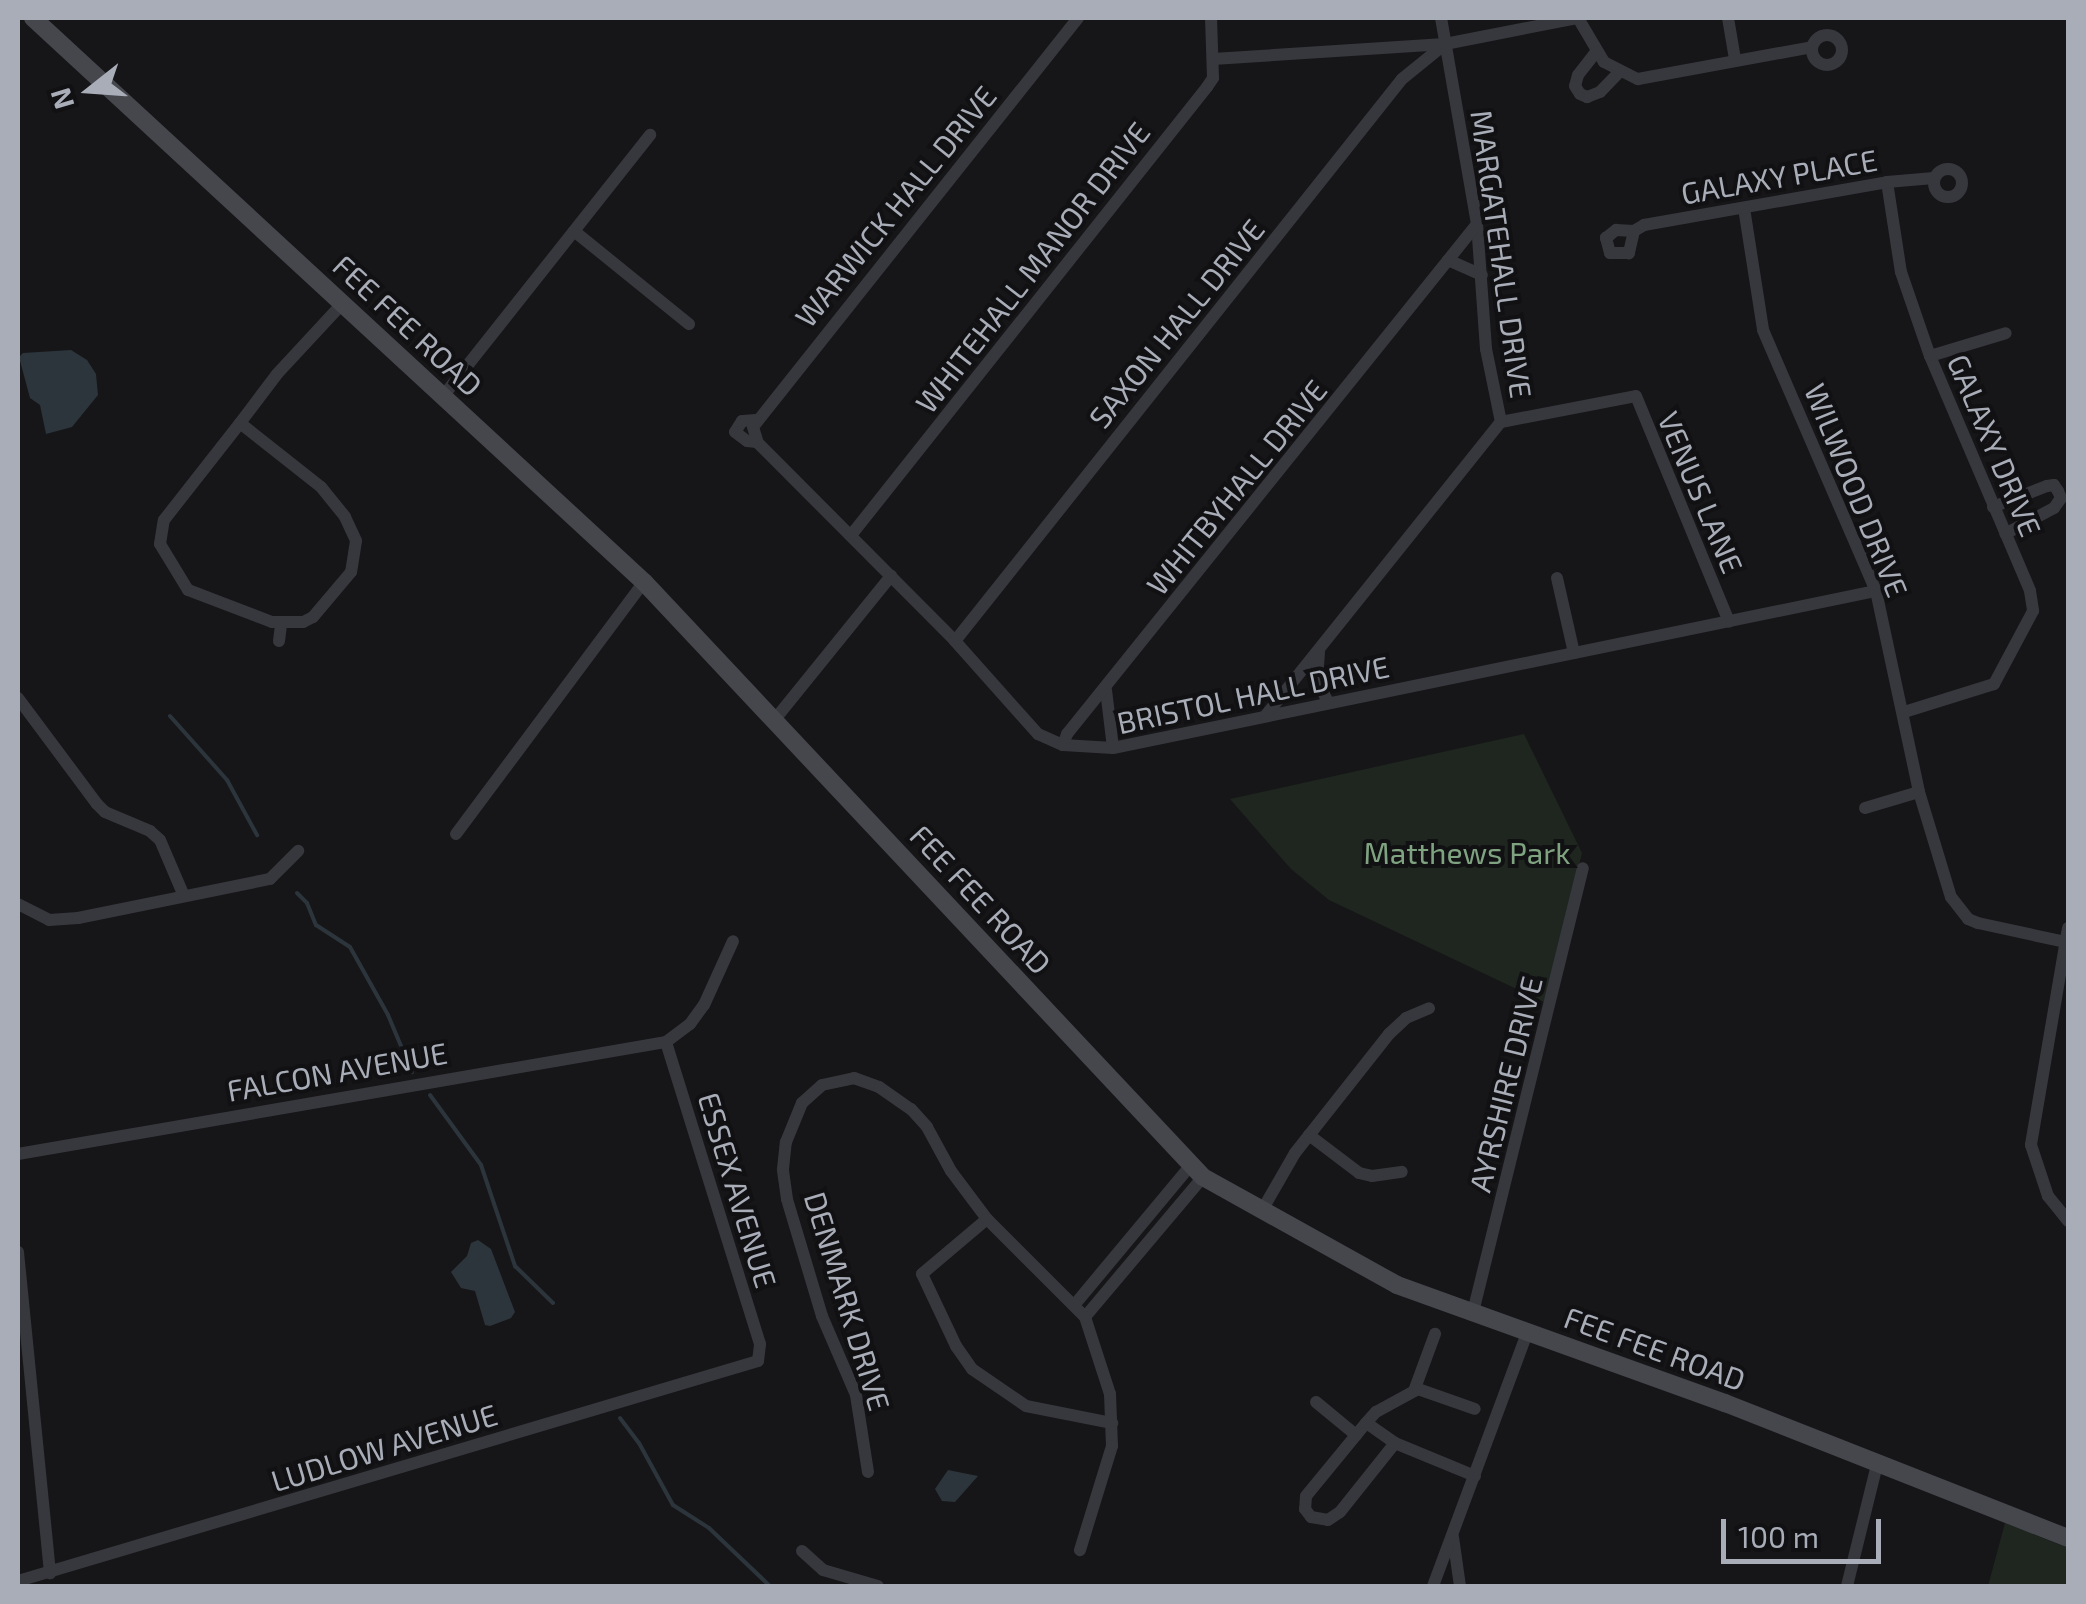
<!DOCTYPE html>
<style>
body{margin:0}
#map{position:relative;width:2086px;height:1604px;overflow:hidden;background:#161618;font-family:"Exo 2",sans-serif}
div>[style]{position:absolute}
.green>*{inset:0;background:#1e261f}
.water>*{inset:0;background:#2c353c}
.stream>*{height:4px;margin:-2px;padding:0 2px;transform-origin:2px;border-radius:2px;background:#2c353c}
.street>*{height:12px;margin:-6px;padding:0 6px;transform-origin:6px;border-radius:6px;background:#37383d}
.street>.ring{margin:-6px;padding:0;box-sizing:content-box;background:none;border:12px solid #37383d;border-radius:50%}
.secondary>*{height:18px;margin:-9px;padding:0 9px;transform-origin:9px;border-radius:9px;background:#45474d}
span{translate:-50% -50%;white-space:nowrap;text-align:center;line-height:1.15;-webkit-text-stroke:8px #111113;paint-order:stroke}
.street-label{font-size:30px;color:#a8adb8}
.park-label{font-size:30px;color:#7fa381}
.frame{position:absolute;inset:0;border:20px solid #a8adb8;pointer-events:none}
.north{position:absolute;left:40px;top:40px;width:100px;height:100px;-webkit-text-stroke:8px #111113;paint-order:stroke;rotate:253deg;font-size:28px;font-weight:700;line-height:40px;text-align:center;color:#a8adb8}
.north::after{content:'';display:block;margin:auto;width:35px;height:45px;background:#a8adb8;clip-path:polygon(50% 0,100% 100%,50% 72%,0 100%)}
.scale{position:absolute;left:1721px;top:1519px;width:160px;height:45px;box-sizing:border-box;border:5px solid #a8adb8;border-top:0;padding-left:12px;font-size:30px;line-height:35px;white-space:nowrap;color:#a8adb8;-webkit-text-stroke:8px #111113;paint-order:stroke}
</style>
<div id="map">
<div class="green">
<i style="clip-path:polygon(1524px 734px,1582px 853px,1546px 1003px,1329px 900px,1291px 869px,1230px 799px)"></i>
<i style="clip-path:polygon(2005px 1523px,2068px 1548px,2068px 1586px,1988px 1586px)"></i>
</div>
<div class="water">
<i style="clip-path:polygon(71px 350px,87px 360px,96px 374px,98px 395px,72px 427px,46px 434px,40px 405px,30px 398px,19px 357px,23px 353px)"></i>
<i style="clip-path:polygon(478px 1240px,491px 1249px,515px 1312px,511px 1318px,490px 1326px,485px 1325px,475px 1291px,461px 1288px,451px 1272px,467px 1256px,471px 1243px)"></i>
<i style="clip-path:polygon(948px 1470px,978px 1476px,955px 1502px,942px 1501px,935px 1489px)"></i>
</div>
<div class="stream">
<i style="left:170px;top:716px;width:86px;rotate:48.3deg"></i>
<i style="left:227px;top:780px;width:63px;rotate:61.4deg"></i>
<i style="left:297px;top:893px;width:14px;rotate:45deg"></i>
<i style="left:307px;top:903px;width:24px;rotate:68deg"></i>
<i style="left:316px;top:925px;width:40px;rotate:32.9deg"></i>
<i style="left:350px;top:947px;width:78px;rotate:60.8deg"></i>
<i style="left:388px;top:1015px;width:62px;rotate:67.2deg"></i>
<i style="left:430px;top:1095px;width:87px;rotate:53.9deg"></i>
<i style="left:481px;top:1165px;width:107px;rotate:71.4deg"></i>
<i style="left:515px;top:1266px;width:53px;rotate:44.2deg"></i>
<i style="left:620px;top:1418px;width:31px;rotate:53deg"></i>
<i style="left:639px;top:1443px;width:71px;rotate:61.3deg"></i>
<i style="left:673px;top:1505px;width:43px;rotate:32.6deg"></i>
<i style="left:709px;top:1528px;width:84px;rotate:43.6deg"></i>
</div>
<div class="street">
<i style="left:1078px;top:18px;width:522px;rotate:128.47deg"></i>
<i style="left:753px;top:427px;width:17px;rotate:73deg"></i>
<i style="left:758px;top:443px;width:279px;rotate:45.1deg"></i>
<i style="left:955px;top:641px;width:125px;rotate:48.3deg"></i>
<i style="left:1038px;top:734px;width:27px;rotate:24deg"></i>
<i style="left:1063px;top:745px;width:50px;rotate:3.4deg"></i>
<i style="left:1113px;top:748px;width:779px;rotate:-11.63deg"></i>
<i style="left:1578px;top:18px;width:51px;rotate:59.4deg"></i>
<i style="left:1604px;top:62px;width:38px;rotate:27deg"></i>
<i style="left:1638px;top:79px;width:177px;rotate:-10.4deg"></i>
<i style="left:1728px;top:18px;width:42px;rotate:80.3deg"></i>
<i class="ring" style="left:1812px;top:35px;width:18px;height:18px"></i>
<i style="left:1596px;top:52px;width:29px;rotate:128deg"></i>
<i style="left:1578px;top:75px;width:11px;rotate:105deg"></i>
<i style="left:1575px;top:86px;width:9px;rotate:58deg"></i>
<i style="left:1580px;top:94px;width:8px;rotate:23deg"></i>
<i style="left:1587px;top:97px;width:14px;rotate:-21deg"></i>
<i style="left:1600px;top:92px;width:28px;rotate:-46deg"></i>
<i style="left:1213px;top:59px;width:232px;rotate:-3.7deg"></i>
<i style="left:1445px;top:44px;width:136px;rotate:-11.1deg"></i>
<i class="ring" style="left:1934px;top:169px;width:16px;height:16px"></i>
<i style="left:1887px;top:182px;width:91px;rotate:81.2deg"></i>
<i style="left:1901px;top:272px;width:89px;rotate:71deg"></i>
<i style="left:1930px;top:356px;width:255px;rotate:66.9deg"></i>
<i style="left:2030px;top:591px;width:20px;rotate:81deg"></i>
<i style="left:2033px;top:611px;width:83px;rotate:118.1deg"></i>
<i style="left:1994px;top:684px;width:94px;rotate:162.7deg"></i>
<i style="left:1744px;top:208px;width:123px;rotate:81.1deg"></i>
<i style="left:1763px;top:330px;width:284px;rotate:66.6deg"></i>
<i style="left:1876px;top:591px;width:206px;rotate:77.9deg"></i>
<i style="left:1919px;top:792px;width:110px;rotate:73.1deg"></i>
<i style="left:1951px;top:897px;width:28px;rotate:52deg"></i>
<i style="left:1968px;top:919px;width:11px;rotate:22deg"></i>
<i style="left:1978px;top:923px;width:89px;rotate:12.3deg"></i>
<i style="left:574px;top:231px;width:148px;rotate:39deg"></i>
<i style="left:1634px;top:231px;width:23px;rotate:103deg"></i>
<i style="left:1629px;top:253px;width:19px;rotate:180deg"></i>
<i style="left:1610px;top:253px;width:16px;rotate:-105deg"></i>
<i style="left:1606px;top:238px;width:13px;rotate:-39deg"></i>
<i style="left:1616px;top:230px;width:18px;rotate:3deg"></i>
<i style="left:1634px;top:231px;width:12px;rotate:-31deg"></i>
<i style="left:1644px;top:225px;width:247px;rotate:-10deg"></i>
<i style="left:1887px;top:182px;width:47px;rotate:-4.9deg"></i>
<i style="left:1448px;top:260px;width:37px;rotate:24deg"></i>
<i style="left:1930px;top:356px;width:79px;rotate:-16.8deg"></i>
<i style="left:444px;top:395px;width:332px;rotate:-51.6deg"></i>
<i style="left:756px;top:420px;width:14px;rotate:176deg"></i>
<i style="left:742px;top:421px;width:13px;rotate:122deg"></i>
<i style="left:735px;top:432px;width:15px;rotate:37deg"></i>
<i style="left:747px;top:441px;width:10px;rotate:6deg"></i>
<i style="left:1501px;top:422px;width:137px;rotate:-10.9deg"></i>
<i style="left:1636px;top:396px;width:244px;rotate:67.6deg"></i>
<i style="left:240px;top:423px;width:103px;rotate:38.3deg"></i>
<i style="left:321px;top:487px;width:38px;rotate:51deg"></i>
<i style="left:345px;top:517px;width:26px;rotate:65deg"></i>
<i style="left:356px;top:541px;width:31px;rotate:99deg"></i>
<i style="left:351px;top:572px;width:59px;rotate:130.2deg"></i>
<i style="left:313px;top:617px;width:11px;rotate:153deg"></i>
<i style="left:303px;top:622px;width:31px;rotate:180deg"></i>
<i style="left:272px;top:622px;width:90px;rotate:-159.1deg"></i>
<i style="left:188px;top:590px;width:54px;rotate:-121.3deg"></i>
<i style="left:160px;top:544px;width:24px;rotate:-81deg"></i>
<i style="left:164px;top:520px;width:123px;rotate:-51.9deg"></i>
<i style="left:240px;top:423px;width:61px;rotate:-52.9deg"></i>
<i style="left:277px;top:374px;width:97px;rotate:-47.1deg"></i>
<i style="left:1993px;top:507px;width:58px;rotate:-21.3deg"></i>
<i style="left:2047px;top:486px;width:7px;rotate:-8deg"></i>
<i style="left:2054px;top:485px;width:7px;rotate:56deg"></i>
<i style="left:2058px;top:491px;width:8px;rotate:67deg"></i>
<i style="left:2061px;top:498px;width:12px;rotate:125deg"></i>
<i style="left:2054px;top:508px;width:55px;rotate:152deg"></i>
<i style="left:852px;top:534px;width:571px;rotate:-51.54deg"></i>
<i style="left:1207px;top:87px;width:11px;rotate:-56deg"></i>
<i style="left:1213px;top:78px;width:60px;rotate:-91.9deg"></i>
<i style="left:1557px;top:578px;width:77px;rotate:77.2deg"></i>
<i style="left:279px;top:641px;width:17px;rotate:-83deg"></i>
<i style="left:955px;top:641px;width:718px;rotate:-51.5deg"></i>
<i style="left:1402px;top:79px;width:55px;rotate:-39.1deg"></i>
<i style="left:1319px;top:652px;width:27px;rotate:94deg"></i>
<i style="left:1317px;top:679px;width:26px;rotate:65deg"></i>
<i style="left:1106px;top:690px;width:58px;rotate:83.1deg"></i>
<i style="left:18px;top:698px;width:132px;rotate:53.3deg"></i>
<i style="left:97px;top:804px;width:11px;rotate:45deg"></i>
<i style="left:105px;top:812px;width:49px;rotate:22.9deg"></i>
<i style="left:150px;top:831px;width:13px;rotate:42deg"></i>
<i style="left:160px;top:840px;width:61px;rotate:66.8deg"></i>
<i style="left:1266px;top:715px;width:376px;rotate:-51.3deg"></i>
<i style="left:1501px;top:422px;width:75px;rotate:-101.6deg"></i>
<i style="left:1486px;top:349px;width:125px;rotate:-94.1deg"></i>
<i style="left:1477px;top:224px;width:209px;rotate:-99.9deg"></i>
<i style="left:776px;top:718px;width:183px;rotate:-51deg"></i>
<i style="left:1063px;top:745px;width:12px;rotate:-70deg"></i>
<i style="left:1067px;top:734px;width:654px;rotate:-51.2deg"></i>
<i style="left:1865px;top:808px;width:56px;rotate:-16.5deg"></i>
<i style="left:456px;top:834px;width:314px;rotate:-53.3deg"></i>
<i style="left:18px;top:904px;width:35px;rotate:27deg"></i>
<i style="left:49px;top:920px;width:29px;rotate:-4deg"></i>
<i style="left:78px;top:918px;width:196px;rotate:-11.5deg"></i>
<i style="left:270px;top:879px;width:40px;rotate:-45deg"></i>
<i style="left:2068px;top:928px;width:220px;rotate:99.7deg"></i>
<i style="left:2031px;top:1145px;width:54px;rotate:71.6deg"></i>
<i style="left:2048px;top:1196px;width:32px;rotate:51deg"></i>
<i style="left:1309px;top:1135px;width:63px;rotate:37.2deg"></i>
<i style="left:1359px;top:1173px;width:13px;rotate:13deg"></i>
<i style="left:1372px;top:1176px;width:30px;rotate:-8deg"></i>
<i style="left:18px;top:1154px;width:658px;rotate:-9.81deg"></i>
<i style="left:666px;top:1042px;width:30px;rotate:-37deg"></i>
<i style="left:690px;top:1024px;width:24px;rotate:-54deg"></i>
<i style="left:704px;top:1005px;width:70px;rotate:-65.6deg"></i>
<i style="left:1261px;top:1212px;width:68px;rotate:-60deg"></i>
<i style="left:1295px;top:1153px;width:152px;rotate:-51.7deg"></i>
<i style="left:1389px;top:1034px;width:23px;rotate:-43deg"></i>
<i style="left:1406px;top:1018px;width:25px;rotate:-23deg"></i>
<i style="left:987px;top:1219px;width:85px;rotate:139.8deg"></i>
<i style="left:922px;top:1274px;width:80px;rotate:64.7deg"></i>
<i style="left:956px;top:1346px;width:28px;rotate:55deg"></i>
<i style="left:972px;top:1369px;width:65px;rotate:34.4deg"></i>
<i style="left:1026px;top:1406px;width:88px;rotate:11.2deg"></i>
<i style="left:18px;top:1252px;width:323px;rotate:84.3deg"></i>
<i style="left:1076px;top:1303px;width:178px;rotate:-50.2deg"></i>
<i style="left:1473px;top:1312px;width:457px;rotate:-76.1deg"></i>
<i style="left:1085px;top:1317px;width:183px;rotate:-49.9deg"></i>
<i style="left:1414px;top:1391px;width:61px;rotate:-69.8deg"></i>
<i style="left:1316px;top:1402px;width:52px;rotate:39.5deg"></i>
<i style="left:1366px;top:1423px;width:94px;rotate:129.4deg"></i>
<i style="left:1306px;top:1496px;width:13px;rotate:94deg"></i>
<i style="left:1305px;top:1509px;width:10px;rotate:53deg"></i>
<i style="left:1311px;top:1517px;width:17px;rotate:10deg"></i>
<i style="left:1328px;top:1520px;width:14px;rotate:-34deg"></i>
<i style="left:1340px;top:1512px;width:88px;rotate:-51.4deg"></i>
<i style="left:868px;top:1472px;width:78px;rotate:-98.9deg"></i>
<i style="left:856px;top:1395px;width:86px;rotate:-113.3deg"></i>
<i style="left:822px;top:1316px;width:122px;rotate:-106.7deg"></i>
<i style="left:787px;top:1199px;width:30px;rotate:-98deg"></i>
<i style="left:783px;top:1169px;width:27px;rotate:-84deg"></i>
<i style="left:786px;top:1142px;width:42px;rotate:-67.7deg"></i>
<i style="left:802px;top:1103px;width:27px;rotate:-42deg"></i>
<i style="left:822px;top:1085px;width:33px;rotate:-12deg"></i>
<i style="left:854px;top:1078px;width:27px;rotate:20deg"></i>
<i style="left:879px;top:1087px;width:39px;rotate:35deg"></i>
<i style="left:911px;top:1109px;width:24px;rotate:48deg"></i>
<i style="left:927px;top:1127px;width:50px;rotate:61.4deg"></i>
<i style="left:951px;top:1171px;width:60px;rotate:53.1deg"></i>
<i style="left:987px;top:1219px;width:139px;rotate:45deg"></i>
<i style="left:1085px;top:1317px;width:81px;rotate:72deg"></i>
<i style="left:1110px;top:1394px;width:52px;rotate:87.8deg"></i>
<i style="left:1112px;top:1446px;width:109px;rotate:107.1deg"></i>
<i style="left:1475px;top:1476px;width:87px;rotate:-157.6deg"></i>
<i style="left:1395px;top:1443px;width:35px;rotate:-145deg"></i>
<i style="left:1366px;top:1423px;width:15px;rotate:-48deg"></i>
<i style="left:1376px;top:1412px;width:48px;rotate:-28.7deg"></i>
<i style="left:1418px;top:1389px;width:60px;rotate:19.3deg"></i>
<i style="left:1453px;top:1537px;width:49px;rotate:81.9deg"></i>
<i style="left:802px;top:1551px;width:28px;rotate:42deg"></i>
<i style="left:823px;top:1570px;width:57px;rotate:16.2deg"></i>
<i style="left:18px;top:1581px;width:772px;rotate:-16.56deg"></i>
<i style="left:758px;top:1361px;width:17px;rotate:-83deg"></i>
<i style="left:760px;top:1344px;width:316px;rotate:-107.3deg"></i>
<i style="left:1433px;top:1586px;width:272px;rotate:-69.6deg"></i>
<i style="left:1847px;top:1586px;width:129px;rotate:-76.1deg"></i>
</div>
<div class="secondary">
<i style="left:33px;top:18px;width:832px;rotate:42.71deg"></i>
<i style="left:644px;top:582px;width:816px;rotate:46.79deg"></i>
<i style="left:1203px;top:1177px;width:222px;rotate:29.1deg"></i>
<i style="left:1397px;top:1285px;width:349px;rotate:19.8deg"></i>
<i style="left:1725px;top:1403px;width:369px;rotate:21.5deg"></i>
</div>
<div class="street-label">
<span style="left:1779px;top:176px;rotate:-10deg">GALAXY PLACE</span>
<span style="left:895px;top:206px;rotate:-51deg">WARWICK HALL DRIVE</span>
<span style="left:1502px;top:254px;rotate:82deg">MARGATEHALL DRIVE</span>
<span style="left:1032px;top:267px;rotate:-52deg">WHITEHALL MANOR DRIVE</span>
<span style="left:1176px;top:323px;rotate:-51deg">SAXON HALL DRIVE</span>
<span style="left:408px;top:325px;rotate:43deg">FEE FEE ROAD</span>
<span style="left:1995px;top:445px;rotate:67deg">GALAXY DRIVE</span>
<span style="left:1236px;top:487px;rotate:-51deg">WHITBYHALL DRIVE</span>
<span style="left:1857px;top:490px;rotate:68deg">WILWOOD DRIVE</span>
<span style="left:1701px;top:492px;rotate:67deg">VENUS LANE</span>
<span style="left:1253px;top:694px;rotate:-12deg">BRISTOL HALL DRIVE</span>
<span style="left:981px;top:899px;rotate:47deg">FEE FEE ROAD</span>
<span style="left:337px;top:1071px;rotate:-10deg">FALCON AVENUE</span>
<span style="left:1505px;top:1084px;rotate:-76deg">AYRSHIRE DRIVE</span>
<span style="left:738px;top:1190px;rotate:73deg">ESSEX AVENUE</span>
<span style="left:848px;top:1301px;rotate:73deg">DENMARK DRIVE</span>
<span style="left:1655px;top:1348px;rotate:20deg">FEE FEE ROAD</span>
<span style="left:384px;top:1447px;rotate:-17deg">LUDLOW AVENUE</span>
</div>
<div class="park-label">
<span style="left:1467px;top:852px">Matthews Park</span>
</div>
<div class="frame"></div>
<div class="north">N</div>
<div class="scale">100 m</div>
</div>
